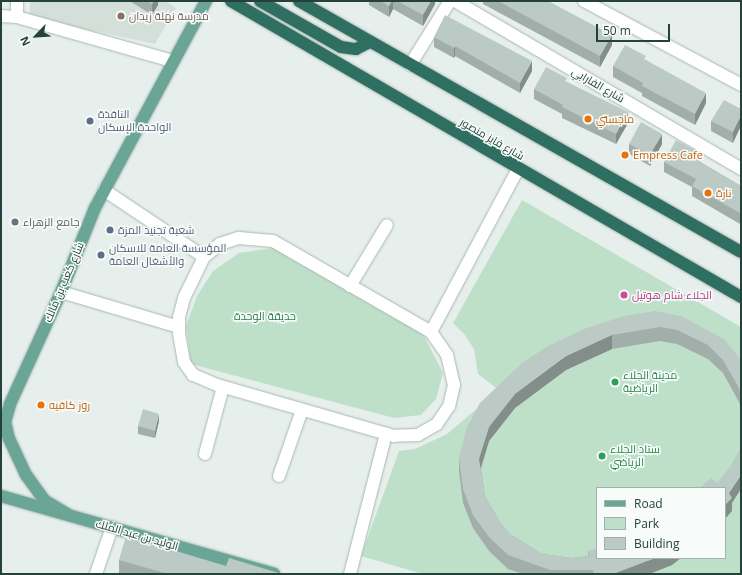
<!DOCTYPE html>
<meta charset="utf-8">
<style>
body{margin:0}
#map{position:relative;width:742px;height:575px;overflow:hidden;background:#e6efeb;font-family:"Open Sans",Cairo,sans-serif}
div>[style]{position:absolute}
.built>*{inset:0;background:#d4dfda}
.green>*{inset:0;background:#bfe0c8}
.roads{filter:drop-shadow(0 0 1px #a8b8b2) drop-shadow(0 0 1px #a8b8b2)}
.minor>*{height:12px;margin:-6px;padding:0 6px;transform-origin:6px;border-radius:6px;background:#fff}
.major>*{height:12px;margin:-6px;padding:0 6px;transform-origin:6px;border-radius:6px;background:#6aa596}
.highway>*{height:12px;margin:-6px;padding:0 6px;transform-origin:6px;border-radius:6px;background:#2f6f62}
.wall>*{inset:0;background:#a1aea9}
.shaded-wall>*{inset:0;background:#838d89}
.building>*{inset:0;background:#bbcac4}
.dots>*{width:11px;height:11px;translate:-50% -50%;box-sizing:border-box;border:2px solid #f7fbf9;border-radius:50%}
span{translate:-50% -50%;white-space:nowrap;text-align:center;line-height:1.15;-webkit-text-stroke:3px #f7fbf9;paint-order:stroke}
.education-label{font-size:11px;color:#785e54}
.left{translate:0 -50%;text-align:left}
.street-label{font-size:11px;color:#24423a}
.service-label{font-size:11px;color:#4e5e75}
.food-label{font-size:11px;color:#c56008}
.worship-label{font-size:11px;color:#5b616d}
.hotel-label{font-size:11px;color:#b23c85}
.park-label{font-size:11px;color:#2d7a4b}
.leisure-label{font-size:11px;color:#27864d}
.frame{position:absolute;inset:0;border:2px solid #24423a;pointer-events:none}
.legend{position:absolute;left:596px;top:487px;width:130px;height:72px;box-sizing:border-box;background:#f7fbf9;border:1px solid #a3b1ad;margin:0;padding:5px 7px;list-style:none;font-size:12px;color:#24423a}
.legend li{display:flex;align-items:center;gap:8px;height:20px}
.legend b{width:20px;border:1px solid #a3b1ad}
.north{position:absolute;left:16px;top:16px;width:40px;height:40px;-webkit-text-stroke:3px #f7fbf9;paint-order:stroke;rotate:245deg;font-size:11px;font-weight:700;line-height:16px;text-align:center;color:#24423a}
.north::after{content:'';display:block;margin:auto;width:14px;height:18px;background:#24423a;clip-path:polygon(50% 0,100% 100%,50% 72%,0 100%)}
.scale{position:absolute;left:596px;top:24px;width:74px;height:18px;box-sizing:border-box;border:2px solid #24423a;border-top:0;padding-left:5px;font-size:12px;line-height:14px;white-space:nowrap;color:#24423a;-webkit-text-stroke:3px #f7fbf9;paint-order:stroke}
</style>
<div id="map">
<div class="built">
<i style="clip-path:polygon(30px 1px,165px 1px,176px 8px,155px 44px,30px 17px)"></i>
</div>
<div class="green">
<i style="clip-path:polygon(evenodd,522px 200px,741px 327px,741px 574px,423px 574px,361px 556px,399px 451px,415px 449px,447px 434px,499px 390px,478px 374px,474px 349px,465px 335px,453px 323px,522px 200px,597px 488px,725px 488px,725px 558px,597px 558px,597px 488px)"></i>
<i style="clip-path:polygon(279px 247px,423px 334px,443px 373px,436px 399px,421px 415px,394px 418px,191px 364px,186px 326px,197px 296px,213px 271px,239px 253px)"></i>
</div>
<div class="roads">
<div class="minor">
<i style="left:455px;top:1px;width:332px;rotate:30.4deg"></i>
<i style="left:584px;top:1px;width:178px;rotate:28.1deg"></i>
<i style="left:1px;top:16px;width:16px;rotate:4deg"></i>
<i style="left:17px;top:17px;width:162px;rotate:15.8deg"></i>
<i style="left:17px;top:17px;width:16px;rotate:-90deg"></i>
<i style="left:410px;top:65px;width:75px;rotate:-58deg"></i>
<i style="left:104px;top:190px;width:120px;rotate:33.8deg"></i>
<i style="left:239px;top:238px;width:34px;rotate:5deg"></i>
<i style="left:273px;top:241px;width:182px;rotate:29.9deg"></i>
<i style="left:431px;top:332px;width:28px;rotate:55deg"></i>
<i style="left:447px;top:355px;width:31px;rotate:77deg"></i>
<i style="left:454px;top:385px;width:22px;rotate:103deg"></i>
<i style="left:449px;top:406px;width:22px;rotate:124deg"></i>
<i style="left:437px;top:424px;width:22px;rotate:150deg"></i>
<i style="left:418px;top:435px;width:24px;rotate:178deg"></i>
<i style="left:394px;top:436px;width:184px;rotate:-163.9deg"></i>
<i style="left:217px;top:385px;width:26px;rotate:-157deg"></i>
<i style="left:193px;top:375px;width:16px;rotate:-125deg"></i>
<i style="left:184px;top:362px;width:29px;rotate:-100deg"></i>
<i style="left:179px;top:333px;width:16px;rotate:-90deg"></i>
<i style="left:179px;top:317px;width:20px;rotate:-75deg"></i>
<i style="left:184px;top:298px;width:46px;rotate:-64deg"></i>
<i style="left:204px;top:257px;width:21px;rotate:-39deg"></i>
<i style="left:220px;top:244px;width:20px;rotate:-18deg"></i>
<i style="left:350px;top:286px;width:71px;rotate:-58.8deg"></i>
<i style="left:61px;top:292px;width:123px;rotate:16.5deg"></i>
<i style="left:431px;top:332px;width:185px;rotate:-61.9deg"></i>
<i style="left:205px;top:454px;width:69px;rotate:-75deg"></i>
<i style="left:279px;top:476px;width:70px;rotate:-70.8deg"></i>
<i style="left:96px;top:574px;width:50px;rotate:-71.2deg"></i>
<i style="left:350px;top:574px;width:145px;rotate:-75.6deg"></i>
</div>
<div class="major">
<i style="left:1px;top:496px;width:284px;rotate:15.9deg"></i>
<i style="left:67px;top:514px;width:26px;rotate:-149deg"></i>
<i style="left:45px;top:501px;width:32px;rotate:-126deg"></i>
<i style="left:26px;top:475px;width:40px;rotate:-115deg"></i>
<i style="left:9px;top:439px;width:17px;rotate:-103deg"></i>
<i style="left:5px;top:422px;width:19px;rotate:-74deg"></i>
<i style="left:10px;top:404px;width:123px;rotate:-65.5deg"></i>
<i style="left:61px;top:292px;width:91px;rotate:-68deg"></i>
<i style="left:95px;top:208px;width:235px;rotate:-61.8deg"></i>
</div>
<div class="highway">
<i style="left:231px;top:1px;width:590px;rotate:30.13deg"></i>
<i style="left:260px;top:1px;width:93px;rotate:29.6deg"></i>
<i style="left:341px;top:47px;width:15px;rotate:8deg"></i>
<i style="left:356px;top:49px;width:16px;rotate:-27deg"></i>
<i style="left:299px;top:1px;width:508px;rotate:29.59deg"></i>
</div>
</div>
<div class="wall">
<i style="clip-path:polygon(130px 1px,158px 1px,158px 5px,152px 15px)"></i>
<i style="clip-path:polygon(369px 1px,435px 1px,435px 4px,423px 26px,393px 9px,389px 17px,369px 5px)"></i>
<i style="clip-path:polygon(483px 1px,548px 1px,612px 45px,600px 67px,483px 4px)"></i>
<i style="clip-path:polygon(434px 37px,532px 71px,520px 93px,455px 56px,454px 58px,434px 47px)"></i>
<i style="clip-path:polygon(646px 60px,706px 103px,695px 125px,642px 96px,642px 93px,613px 77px,613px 66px)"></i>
<i style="clip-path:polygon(567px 82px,628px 123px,616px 144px,562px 118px,562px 114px,534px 99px,534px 89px)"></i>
<i style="clip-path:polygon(741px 109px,733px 143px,711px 131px,711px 121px)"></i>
<i style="clip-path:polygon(629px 144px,662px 144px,650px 166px,629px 154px)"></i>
<i style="clip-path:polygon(697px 160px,741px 186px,741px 221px,740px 224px,692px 196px,692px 187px,664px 172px,664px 162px)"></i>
<i style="clip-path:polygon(655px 311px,741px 360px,741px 409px,739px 402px,723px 373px,708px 359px,677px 344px,660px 341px,612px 349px,566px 370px,515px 408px,489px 441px,481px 469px,485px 496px,501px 524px,510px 534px,542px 554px,572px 558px,588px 556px,588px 551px,672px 565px,649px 574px,523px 574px,508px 569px,489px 551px,473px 528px,463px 503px,459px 471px,459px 458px,480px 403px)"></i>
<i style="clip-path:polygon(159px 421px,155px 438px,138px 434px,138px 426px)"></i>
<i style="clip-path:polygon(119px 560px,226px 566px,282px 574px,119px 574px)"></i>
</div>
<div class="shaded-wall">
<i style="clip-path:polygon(154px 1px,158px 1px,158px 5px,152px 15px,152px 4px)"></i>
<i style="clip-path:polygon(392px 1px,393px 1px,393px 9px,389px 17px,389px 6px)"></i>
<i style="clip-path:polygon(431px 1px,435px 1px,435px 4px,423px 26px,423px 15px)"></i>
<i style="clip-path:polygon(612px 35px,612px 45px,600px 67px,600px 56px)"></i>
<i style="clip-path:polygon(455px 46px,455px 56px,454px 58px,454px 48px)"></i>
<i style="clip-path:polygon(532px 61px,532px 71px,520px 93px,520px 83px)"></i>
<i style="clip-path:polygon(706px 93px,706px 103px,695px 125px,695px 114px)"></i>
<i style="clip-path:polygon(628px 112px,628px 123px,616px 144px,616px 134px)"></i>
<i style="clip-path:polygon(741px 115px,741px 126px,733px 143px,733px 132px)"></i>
<i style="clip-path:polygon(662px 134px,662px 144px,650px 166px,650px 155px)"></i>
<i style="clip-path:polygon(697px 151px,697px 162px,693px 158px)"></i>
<i style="clip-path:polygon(741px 211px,741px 221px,740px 224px,740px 213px)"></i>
<i style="clip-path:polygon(612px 335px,612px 349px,566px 370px,515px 408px,489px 441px,479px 473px,479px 459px,489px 427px,515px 394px,566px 356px)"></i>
<i style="clip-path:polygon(159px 414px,159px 421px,155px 438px,155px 431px)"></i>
<i style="clip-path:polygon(741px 475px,741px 489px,732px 503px,732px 511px,725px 519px,725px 505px,729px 493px)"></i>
<i style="clip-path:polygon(655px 558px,681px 558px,672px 565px,649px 574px,613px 574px)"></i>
</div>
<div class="building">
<i style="clip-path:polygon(147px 1px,154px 1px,152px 4px)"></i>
<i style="clip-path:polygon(380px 1px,392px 1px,389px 6px)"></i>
<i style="clip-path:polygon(397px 1px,431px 1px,423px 15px)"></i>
<i style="clip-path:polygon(498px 1px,548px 1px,612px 35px,600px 56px)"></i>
<i style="clip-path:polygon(445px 15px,532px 61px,520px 83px,455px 46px,454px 48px,434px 37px)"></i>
<i style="clip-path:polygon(625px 45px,646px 56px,644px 59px,706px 93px,695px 114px,642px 86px,643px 83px,613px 66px)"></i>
<i style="clip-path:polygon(546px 67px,567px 78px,565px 81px,628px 112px,616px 134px,562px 107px,563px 105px,534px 89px)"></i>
<i style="clip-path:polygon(724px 100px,741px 109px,741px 115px,733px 132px,711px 121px)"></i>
<i style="clip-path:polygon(641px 122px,662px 134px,650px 155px,629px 144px)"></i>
<i style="clip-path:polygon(676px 140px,697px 151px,693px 158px,741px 186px,741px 211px,740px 213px,692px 186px,696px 179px,664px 162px)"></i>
<i style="clip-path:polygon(655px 311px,681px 316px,724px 339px,741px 360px,741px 396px,739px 388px,723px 360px,708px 345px,677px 330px,660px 327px,612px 335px,566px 356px,515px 394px,489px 427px,479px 459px,485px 496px,501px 524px,510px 534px,542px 554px,572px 558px,589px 556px,588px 551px,597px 548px,597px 558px,655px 558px,613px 574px,594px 574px,593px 570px,550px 570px,508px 555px,489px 537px,473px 515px,463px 489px,459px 458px,467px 427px,480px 403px,522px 363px,548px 346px,584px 329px,624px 316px)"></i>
<i style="clip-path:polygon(143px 409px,159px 414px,155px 431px,138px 426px)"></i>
<i style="clip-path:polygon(741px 444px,741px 475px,729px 493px,732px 498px,725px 505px,725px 488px,700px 488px,711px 478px,717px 483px,730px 467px,741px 447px)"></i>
<i style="clip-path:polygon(126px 536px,226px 566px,229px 558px,282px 574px,168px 574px,119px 560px)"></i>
</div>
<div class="dots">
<i style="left:121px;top:16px;background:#8d6e63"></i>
<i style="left:588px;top:119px;background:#e8710a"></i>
<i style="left:90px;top:121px;background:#5c6f8a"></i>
<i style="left:625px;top:155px;background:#e8710a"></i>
<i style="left:708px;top:193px;background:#e8710a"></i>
<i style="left:15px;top:222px;background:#6b7280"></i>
<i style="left:110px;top:230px;background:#5c6f8a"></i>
<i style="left:101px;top:255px;background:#5c6f8a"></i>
<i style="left:624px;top:295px;background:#d1479c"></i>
<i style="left:615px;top:382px;background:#2e9e5b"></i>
<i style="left:41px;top:405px;background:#e8710a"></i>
<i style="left:602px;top:456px;background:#2e9e5b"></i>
</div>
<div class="education-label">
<span class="left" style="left:129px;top:16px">مدرسة نهلة زيدان</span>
</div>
<div class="street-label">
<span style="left:598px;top:85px;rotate:30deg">شارع الفارابي</span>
<span style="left:492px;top:139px;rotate:30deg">شارع فايز منصور</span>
<span style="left:64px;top:282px;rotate:-67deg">شارع كعب بن مالك</span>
<span style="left:137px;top:535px;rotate:16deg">الوليد بن عبد الملك</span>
</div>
<div class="service-label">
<span class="left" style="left:98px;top:121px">النافذة<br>الواحدة الإسكان</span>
<span class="left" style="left:118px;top:230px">شعبة تجنيد المزة</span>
<span class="left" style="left:109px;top:255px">المؤسسة العامة للاسكان<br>والأشغال العامة</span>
</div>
<div class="food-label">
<span class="left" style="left:596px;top:119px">ماجستي</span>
<span class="left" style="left:633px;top:155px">Empress Cafe</span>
<span class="left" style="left:716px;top:193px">نارة</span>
<span class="left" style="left:49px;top:405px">روز كافيه</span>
</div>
<div class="worship-label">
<span class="left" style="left:23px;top:222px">جامع الزهراء</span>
</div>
<div class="hotel-label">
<span class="left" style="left:632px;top:295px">الجلاء شام هوتيل</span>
</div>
<div class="park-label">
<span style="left:265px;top:316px">حديقة الوحدة</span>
</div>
<div class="leisure-label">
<span class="left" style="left:623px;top:382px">مدينة الجلاء<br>الرياضية</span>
<span class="left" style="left:610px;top:456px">ستاد الجلاء<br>الرياضي</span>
</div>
<div class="frame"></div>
<ul class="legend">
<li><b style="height:5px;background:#6aa596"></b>Road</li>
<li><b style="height:11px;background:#bfe0c8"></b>Park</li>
<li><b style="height:11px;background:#bbcac4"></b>Building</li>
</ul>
<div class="north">N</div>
<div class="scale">50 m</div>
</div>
